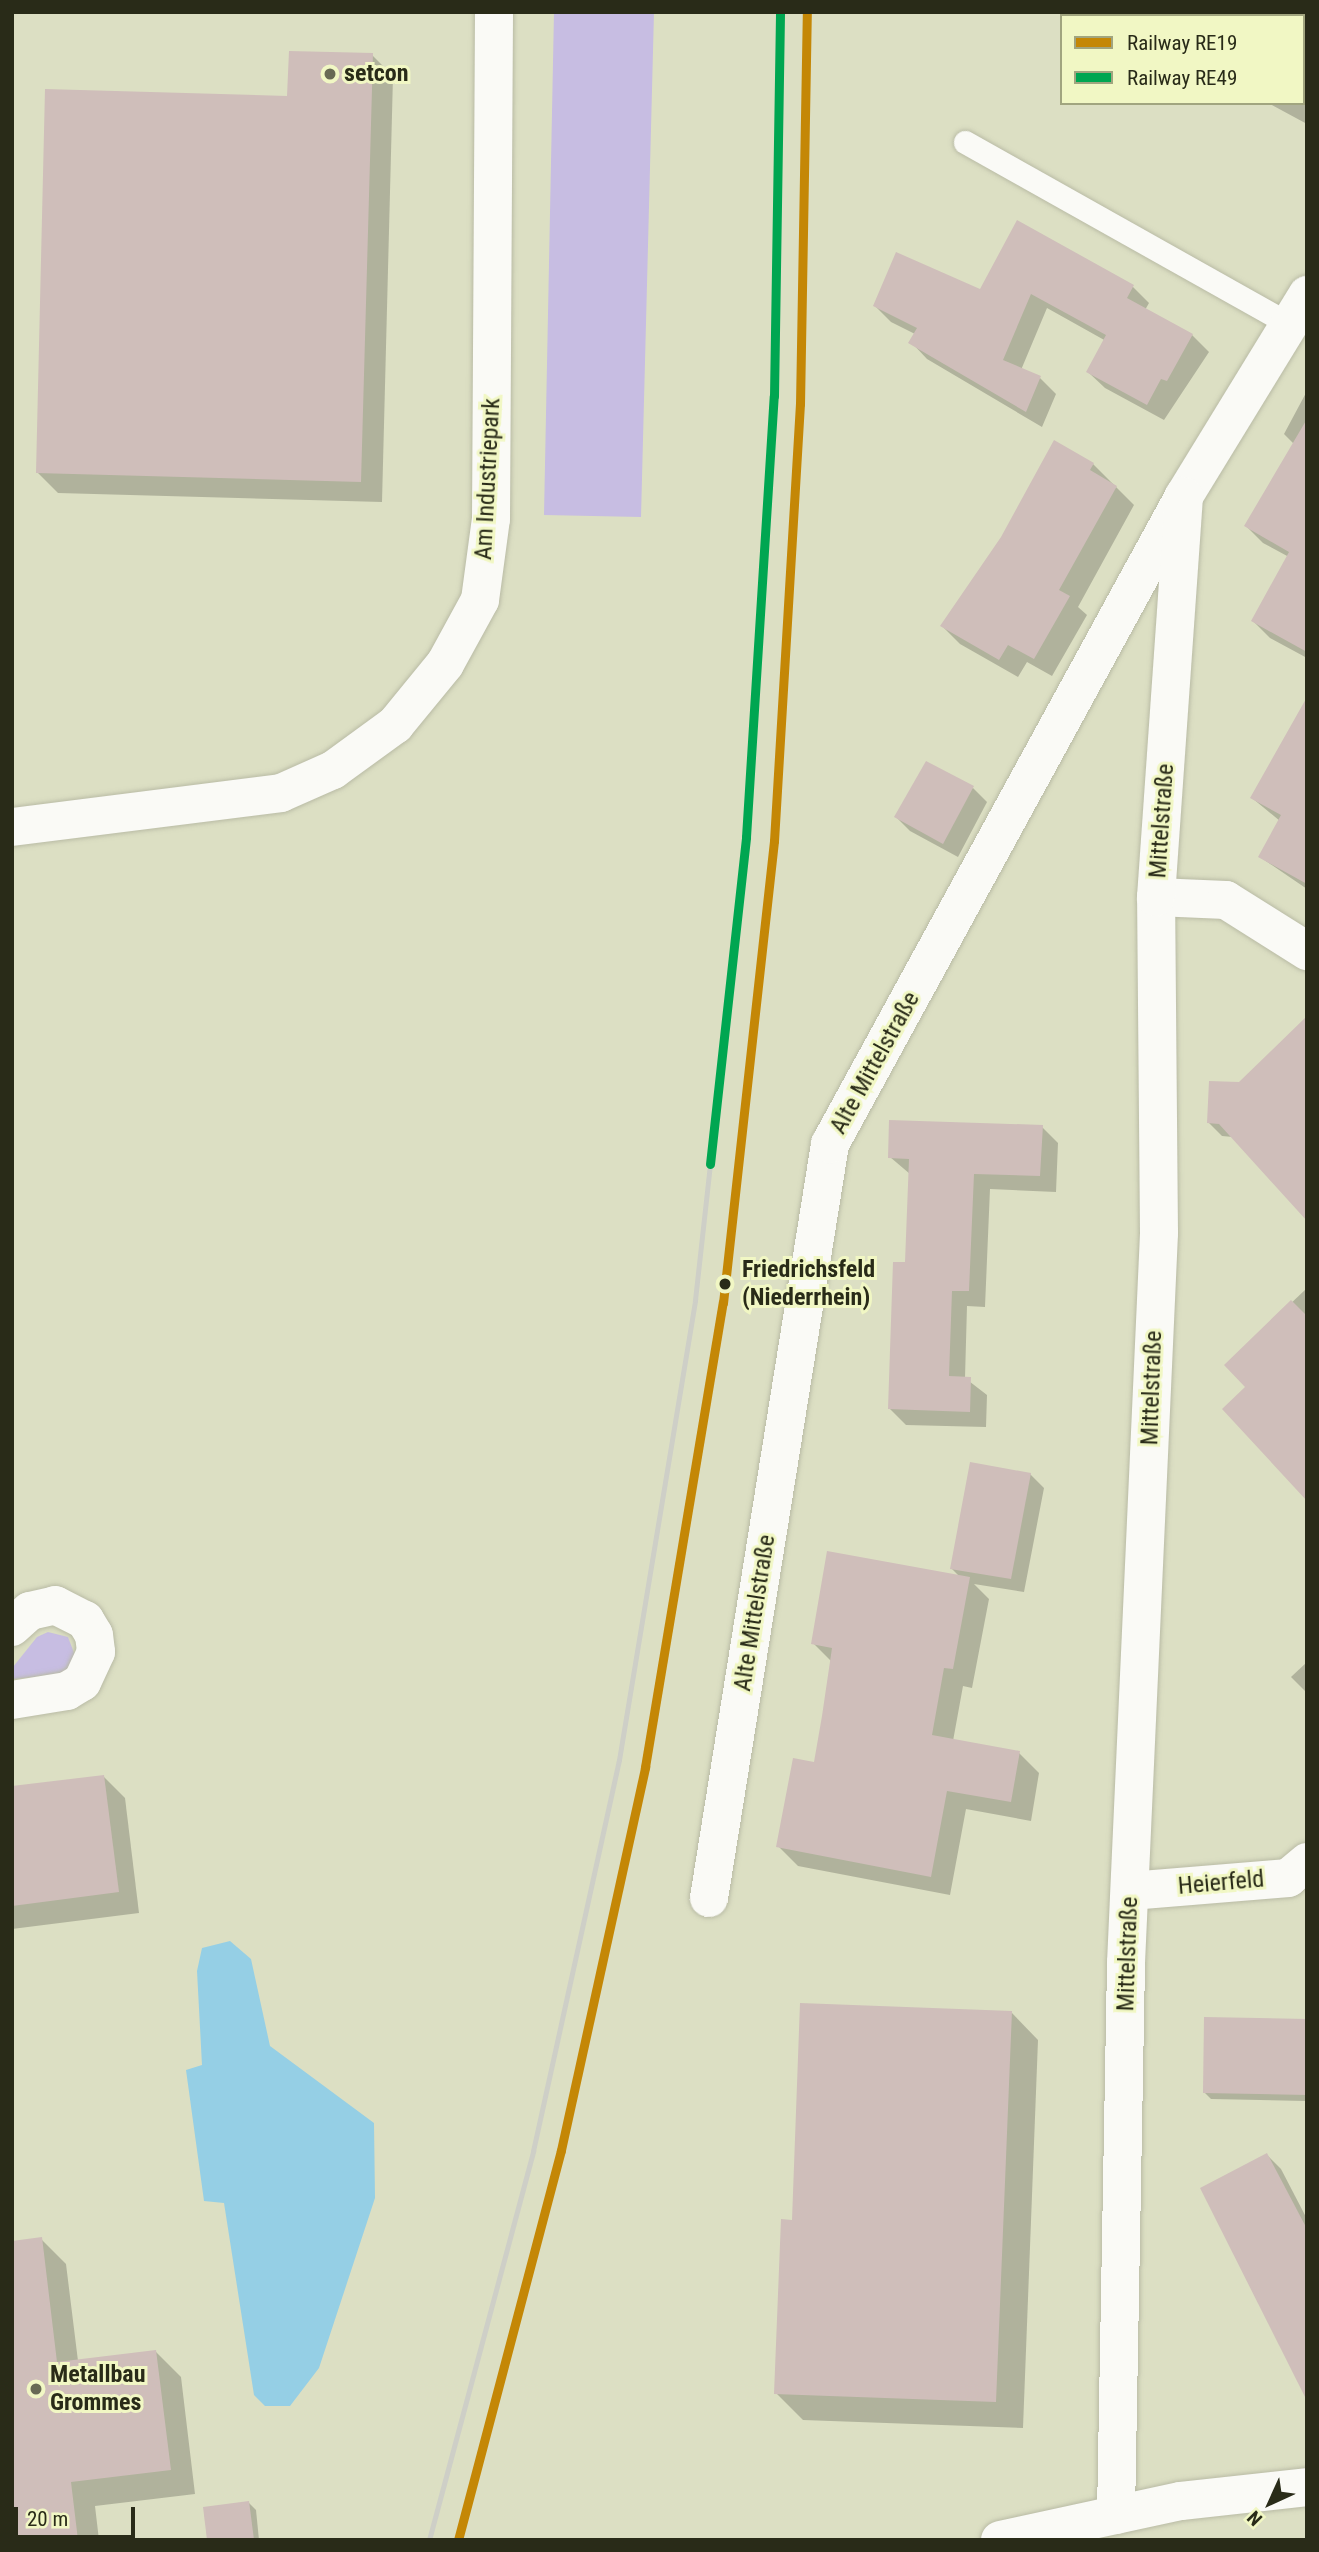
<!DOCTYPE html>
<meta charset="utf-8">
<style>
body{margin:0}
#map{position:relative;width:1319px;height:2552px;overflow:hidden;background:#dcdfc3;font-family:"Roboto Condensed",sans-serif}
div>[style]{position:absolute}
.green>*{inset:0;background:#c7bde2}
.water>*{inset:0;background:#95cfe5}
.shadow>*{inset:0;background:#0003}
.building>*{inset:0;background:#cfbeba}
.roads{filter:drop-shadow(0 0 2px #b9bba5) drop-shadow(0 0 2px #b9bba5)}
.service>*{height:23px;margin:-11.5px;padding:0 11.5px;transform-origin:11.5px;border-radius:11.5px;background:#fafaf6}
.minor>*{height:38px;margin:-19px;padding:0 19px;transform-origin:19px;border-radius:19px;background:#fafaf6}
.tertiary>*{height:38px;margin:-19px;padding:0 19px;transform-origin:19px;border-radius:19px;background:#fafaf6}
.rail>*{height:5px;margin:-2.5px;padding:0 2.5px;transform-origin:2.5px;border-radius:2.5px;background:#cecfc7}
.rail-1>*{height:9px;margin:-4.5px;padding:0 4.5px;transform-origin:4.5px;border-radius:4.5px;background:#c48706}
.rail-2>*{height:9px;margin:-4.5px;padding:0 4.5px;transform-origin:4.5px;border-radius:4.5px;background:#00a651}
.dots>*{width:19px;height:19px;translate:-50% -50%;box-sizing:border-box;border:4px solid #f1f7c4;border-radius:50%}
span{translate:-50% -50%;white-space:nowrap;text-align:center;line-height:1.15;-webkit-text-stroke:6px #f1f7c4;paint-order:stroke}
.poi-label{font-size:24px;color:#292b18;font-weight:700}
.left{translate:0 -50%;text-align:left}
.street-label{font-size:24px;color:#292b18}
.stop-label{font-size:24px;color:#292b18;font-weight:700}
.frame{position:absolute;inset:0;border:14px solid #292b18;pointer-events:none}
.legend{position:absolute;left:1060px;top:14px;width:245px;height:91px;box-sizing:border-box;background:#f1f7c4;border:2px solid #a1a57f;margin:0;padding:9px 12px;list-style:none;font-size:21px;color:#292b18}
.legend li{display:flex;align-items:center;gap:14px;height:35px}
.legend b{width:35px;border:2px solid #a1a57f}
.north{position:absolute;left:1235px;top:2468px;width:70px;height:70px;-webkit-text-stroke:5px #f1f7c4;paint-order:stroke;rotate:225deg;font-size:19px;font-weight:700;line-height:28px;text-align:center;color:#292b18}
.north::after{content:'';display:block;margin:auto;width:24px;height:32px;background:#292b18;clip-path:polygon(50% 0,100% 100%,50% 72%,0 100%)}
.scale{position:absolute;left:14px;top:2507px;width:121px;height:32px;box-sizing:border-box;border:4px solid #292b18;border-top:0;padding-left:9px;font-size:21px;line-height:24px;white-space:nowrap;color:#292b18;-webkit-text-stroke:5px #f1f7c4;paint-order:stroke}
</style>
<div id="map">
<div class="green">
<i style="clip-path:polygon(554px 12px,654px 12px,641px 517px,544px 515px)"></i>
<i style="clip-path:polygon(48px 1632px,68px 1637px,76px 1658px,63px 1674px,14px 1679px,13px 1667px,37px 1637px)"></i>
</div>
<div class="water">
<i style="clip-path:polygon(230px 1941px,251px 1959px,270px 2046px,374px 2123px,375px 2198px,319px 2368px,290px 2406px,265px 2406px,254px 2395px,224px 2203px,204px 2201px,186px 2070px,202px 2065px,197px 1971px,202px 1948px)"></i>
</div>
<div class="shadow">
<i style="clip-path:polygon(1202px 12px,1307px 12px,1307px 124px,1268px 103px,1303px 103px,1303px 16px)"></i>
<i style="clip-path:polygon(372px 55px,393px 76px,382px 502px,58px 493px,37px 472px,289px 97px)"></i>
<i style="clip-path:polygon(1133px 287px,1149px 303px,1145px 310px,1192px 335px,1209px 352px,1164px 420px,1105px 388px,1088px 372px,1106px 341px,1047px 308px,1021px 370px,1040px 378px,1056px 394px,1042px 427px,927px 359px,911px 342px,915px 334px,891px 322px,875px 306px,981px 291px)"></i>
<i style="clip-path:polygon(1307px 391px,1307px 658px,1270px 638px,1253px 621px,1289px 557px,1263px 543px,1246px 526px,1294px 444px,1284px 434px)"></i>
<i style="clip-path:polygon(1093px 464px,1134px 505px,1078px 607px,1087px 615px,1052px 676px,1027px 662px,1018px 677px,960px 644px,942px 626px)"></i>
<i style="clip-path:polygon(1307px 701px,1307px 889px,1260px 857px,1280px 821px,1252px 798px)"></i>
<i style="clip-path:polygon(973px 788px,987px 802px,958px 857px,910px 831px,896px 817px)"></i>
<i style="clip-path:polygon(1307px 1108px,1233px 1137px,1222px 1136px,1209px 1123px)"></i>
<i style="clip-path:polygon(1042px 1127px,1058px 1143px,1056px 1192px,990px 1189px,985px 1307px,967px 1306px,965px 1378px,987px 1395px,986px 1427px,906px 1425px,890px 1409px,907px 1264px,910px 1174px,890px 1157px)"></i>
<i style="clip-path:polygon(1307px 1288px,1307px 1366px,1247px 1387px,1226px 1365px)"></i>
<i style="clip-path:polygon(1030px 1474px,1044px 1488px,1024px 1592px,974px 1584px,989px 1599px,972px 1688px,963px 1686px,953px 1741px,1019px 1753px,1039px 1773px,1031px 1821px,966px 1809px,950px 1895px,798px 1866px,778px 1846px,815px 1764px,832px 1662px,813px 1643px,960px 1577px,952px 1569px)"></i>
<i style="clip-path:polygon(1307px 1662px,1307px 1693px,1291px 1677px)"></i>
<i style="clip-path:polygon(104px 1777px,125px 1798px,139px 1913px,12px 1929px,12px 1788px)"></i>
<i style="clip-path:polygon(1011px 2012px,1038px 2040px,1023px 2428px,803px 2420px,776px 2393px,793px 2222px)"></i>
<i style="clip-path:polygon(1307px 2021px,1307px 2101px,1211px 2099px,1205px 2093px)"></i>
<i style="clip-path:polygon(1267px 2155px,1281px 2169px,1307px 2219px,1307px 2387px)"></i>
<i style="clip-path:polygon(41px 2239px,66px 2264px,78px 2361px,156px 2352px,181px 2377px,195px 2494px,95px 2506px,99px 2540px,12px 2540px)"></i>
<i style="clip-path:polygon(249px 2503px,256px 2510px,259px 2540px,209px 2540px)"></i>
</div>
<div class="building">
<i style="clip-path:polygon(289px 51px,373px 53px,361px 482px,36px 473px,45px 89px,287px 96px)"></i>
<i style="clip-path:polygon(1017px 220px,1134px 285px,1127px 298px,1193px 334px,1167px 381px,1161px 379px,1147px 405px,1086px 372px,1106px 335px,1031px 294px,1003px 360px,1041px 376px,1026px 412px,908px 343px,917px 328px,873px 306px,896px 252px,980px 289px)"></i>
<i style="clip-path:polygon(1307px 419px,1307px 652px,1251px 621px,1289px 552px,1244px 526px)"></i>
<i style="clip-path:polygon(1054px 440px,1094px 463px,1090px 470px,1117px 486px,1059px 590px,1070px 596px,1034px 659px,1008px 645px,999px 660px,940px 626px,1001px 537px)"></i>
<i style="clip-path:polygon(1307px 697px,1307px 884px,1258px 857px,1281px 815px,1250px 798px)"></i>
<i style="clip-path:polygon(926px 761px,974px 786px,943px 844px,894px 817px)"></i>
<i style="clip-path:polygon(1307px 1016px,1307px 1221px,1219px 1124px,1207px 1123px,1209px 1081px,1239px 1082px)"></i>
<i style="clip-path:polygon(889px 1120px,1043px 1125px,1040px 1176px,974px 1174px,969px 1291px,952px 1291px,949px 1376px,971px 1377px,970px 1412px,888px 1409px,893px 1262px,905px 1262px,909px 1159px,888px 1158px)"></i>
<i style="clip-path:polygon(1291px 1300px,1307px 1316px,1307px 1501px,1222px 1409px,1245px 1387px,1224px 1365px)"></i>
<i style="clip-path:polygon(970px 1462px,1031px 1473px,1011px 1579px,950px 1569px)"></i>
<i style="clip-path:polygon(827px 1551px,970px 1577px,953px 1669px,944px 1668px,932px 1735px,1020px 1751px,1011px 1802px,947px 1791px,931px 1877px,776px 1847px,793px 1758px,814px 1762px,822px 1716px,832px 1648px,811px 1644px)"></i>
<i style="clip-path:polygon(104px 1775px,119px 1892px,12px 1906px,12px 1786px)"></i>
<i style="clip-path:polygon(800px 2003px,1012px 2011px,996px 2402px,774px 2394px,781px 2219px,792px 2220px)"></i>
<i style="clip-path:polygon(1204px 2017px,1307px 2019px,1307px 2095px,1203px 2093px)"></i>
<i style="clip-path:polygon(1267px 2153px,1307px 2229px,1307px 2401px,1200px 2188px)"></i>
<i style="clip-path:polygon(42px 2237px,57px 2362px,156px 2350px,171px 2470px,71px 2482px,78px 2540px,12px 2540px,12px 2241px)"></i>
<i style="clip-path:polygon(249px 2501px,254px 2540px,207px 2540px,203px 2507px)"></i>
</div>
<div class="roads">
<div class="service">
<i style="left:965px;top:142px;width:374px;rotate:29.3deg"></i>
</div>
<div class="minor">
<i style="left:1156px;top:897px;width:70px;rotate:2.5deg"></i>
<i style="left:1226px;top:900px;width:96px;rotate:32.2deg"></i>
<i style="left:12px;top:1627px;width:24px;rotate:-42deg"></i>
<i style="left:30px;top:1611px;width:26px;rotate:-13deg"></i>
<i style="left:55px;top:1605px;width:34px;rotate:27deg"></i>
<i style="left:85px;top:1620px;width:17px;rotate:59deg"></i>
<i style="left:94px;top:1635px;width:17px;rotate:83deg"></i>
<i style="left:96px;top:1652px;width:33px;rotate:115deg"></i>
<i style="left:82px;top:1682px;width:17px;rotate:149deg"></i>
<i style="left:67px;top:1691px;width:56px;rotate:170.7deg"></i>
<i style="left:1130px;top:1891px;width:159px;rotate:-4.7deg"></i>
<i style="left:1288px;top:1878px;width:25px;rotate:-40deg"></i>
<i style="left:709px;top:1898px;width:764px;rotate:-80.88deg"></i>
<i style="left:830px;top:1144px;width:738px;rotate:-61.35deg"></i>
<i style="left:1184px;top:496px;width:236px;rotate:-58.5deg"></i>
<i style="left:1116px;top:2515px;width:552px;rotate:-88.96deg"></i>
<i style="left:1126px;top:1963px;width:731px;rotate:-87.41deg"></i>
<i style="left:1159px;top:1233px;width:336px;rotate:-90.5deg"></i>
<i style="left:1156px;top:897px;width:402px;rotate:-86deg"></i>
</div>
<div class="tertiary">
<i style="left:12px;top:827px;width:271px;rotate:-7.2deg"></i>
<i style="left:281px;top:793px;width:57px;rotate:-23.9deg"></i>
<i style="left:333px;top:770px;width:77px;rotate:-36deg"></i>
<i style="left:395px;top:725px;width:79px;rotate:-50.7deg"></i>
<i style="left:445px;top:664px;width:73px;rotate:-61.3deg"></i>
<i style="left:480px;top:600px;width:82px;rotate:-82.3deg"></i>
<i style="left:491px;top:519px;width:507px;rotate:-89.66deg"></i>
<i style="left:1000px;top:2540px;width:185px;rotate:-12.2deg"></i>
<i style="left:1181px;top:2501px;width:127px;rotate:-6.3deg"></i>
</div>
</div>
<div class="rail">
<i style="left:429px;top:2540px;width:403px;rotate:-75deg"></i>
<i style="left:533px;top:2151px;width:400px;rotate:-77.6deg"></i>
<i style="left:619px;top:1760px;width:466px;rotate:-80.6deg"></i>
<i style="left:695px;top:1300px;width:137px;rotate:-83.7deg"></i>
</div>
<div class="rail-1">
<i style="left:458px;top:2540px;width:403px;rotate:-75.2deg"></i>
<i style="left:561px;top:2150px;width:392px;rotate:-77.6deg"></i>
<i style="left:645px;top:1767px;width:471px;rotate:-80.5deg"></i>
<i style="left:723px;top:1303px;width:465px;rotate:-83.7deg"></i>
<i style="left:774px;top:841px;width:438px;rotate:-86.6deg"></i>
<i style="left:800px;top:404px;width:392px;rotate:-89deg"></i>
</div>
<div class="rail-2">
<i style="left:710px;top:1164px;width:329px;rotate:-83.7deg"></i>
<i style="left:746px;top:837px;width:442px;rotate:-86.4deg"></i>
<i style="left:774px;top:396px;width:384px;rotate:-89.1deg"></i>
</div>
<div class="dots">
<i style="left:330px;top:74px;background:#686a54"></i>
<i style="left:725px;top:1284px;background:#292b18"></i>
<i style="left:36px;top:2389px;background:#686a54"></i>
</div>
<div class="poi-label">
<span class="left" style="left:344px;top:74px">setcon</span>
<span class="left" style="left:50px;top:2389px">Metallbau<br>Grommes</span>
</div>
<div class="street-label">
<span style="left:488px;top:479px;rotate:-87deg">Am Industriepark</span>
<span style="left:1162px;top:821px;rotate:-86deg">Mittelstraße</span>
<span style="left:875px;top:1063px;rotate:-61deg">Alte Mittelstraße</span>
<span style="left:1152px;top:1388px;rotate:-88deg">Mittelstraße</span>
<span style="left:755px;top:1613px;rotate:-81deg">Alte Mittelstraße</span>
<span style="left:1221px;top:1883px;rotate:-5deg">Heierfeld</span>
<span style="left:1128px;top:1954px;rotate:-88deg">Mittelstraße</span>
</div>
<div class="stop-label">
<span class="left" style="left:742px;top:1284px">Friedrichsfeld<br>(Niederrhein)</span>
</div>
<div class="frame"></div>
<ul class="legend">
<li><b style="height:9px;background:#c48706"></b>Railway RE19</li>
<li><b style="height:9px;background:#00a651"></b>Railway RE49</li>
</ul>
<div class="north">N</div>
<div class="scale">20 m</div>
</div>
